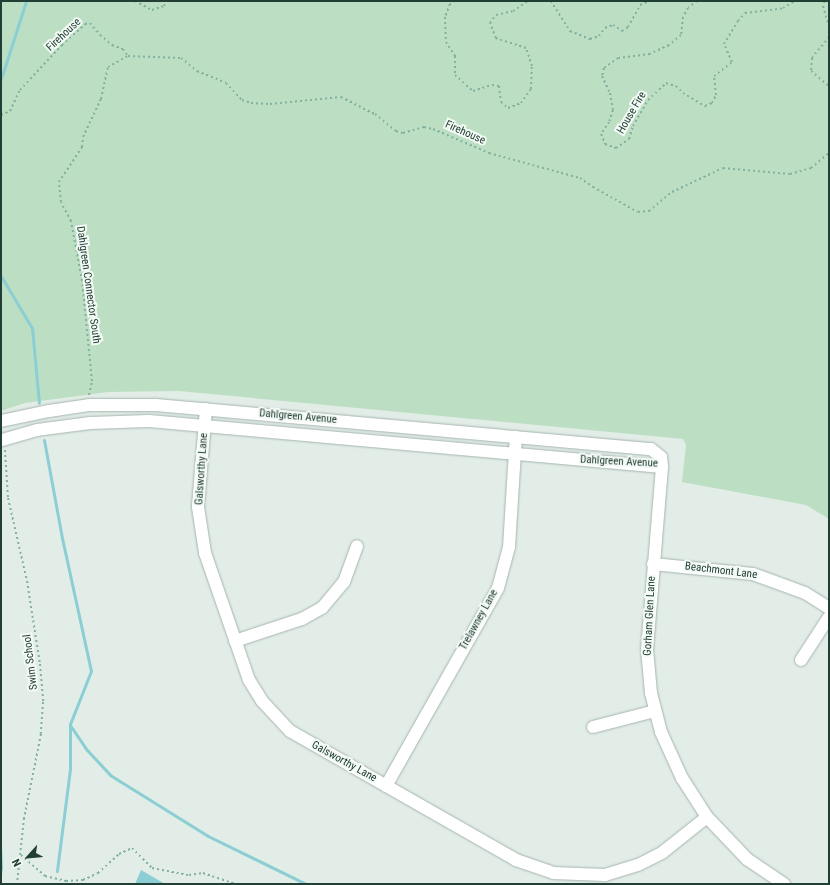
<!DOCTYPE html>
<style>
body{margin:0}
#map{position:relative;width:830px;height:885px;overflow:hidden;background:#e3ede8;font-family:"Roboto Condensed",sans-serif}
div>[style]{position:absolute}
.green>*{inset:0;background:#bcdfc3}
.water>*{inset:0;background:#8bced3}
.stream>*{height:3px;margin:-1.5px;padding:0 1.5px;transform-origin:1.5px;border-radius:1.5px;background:#8bced3}
.path>*{height:2px;margin-top:-1px;transform-origin:0;background:repeating-linear-gradient(90deg,#83b19f 0 2px,transparent 0 5px)}
.roads{filter:drop-shadow(0 0 1px #a5b5af) drop-shadow(0 0 1px #a5b5af)}
.minor>*{height:12px;margin:-6px;padding:0 6px;transform-origin:6px;border-radius:6px;background:#fff}
.tertiary>*{height:12px;margin:-6px;padding:0 6px;transform-origin:6px;border-radius:6px;background:#fff}
span{translate:-50% -50%;white-space:nowrap;text-align:center;line-height:1.15;-webkit-text-stroke:4px #f4faf6;paint-order:stroke}
.street-label{font-size:11px;color:#223f35}
.frame{position:absolute;inset:0;border:2px solid #223f35;pointer-events:none}
.north{position:absolute;left:8px;top:837px;width:40px;height:40px;-webkit-text-stroke:3px #f4faf6;paint-order:stroke;rotate:243deg;font-size:11px;font-weight:700;line-height:16px;text-align:center;color:#223f35}
.north::after{content:'';display:block;margin:auto;width:14px;height:18px;background:#223f35;clip-path:polygon(50% 0,100% 100%,50% 72%,0 100%)}
</style>
<div id="map">
<div class="green">
<i style="clip-path:polygon(1px 1px,829px 1px,829px 519px,806px 505px,682px 482px,686px 445px,683px 439px,179px 391px,108px 392px,25px 403px,1px 411px)"></i>
</div>
<div class="water">
<i style="clip-path:polygon(1px 823px,3px 868px,1px 881px)"></i>
<i style="clip-path:polygon(141px 870px,165px 884px,135px 884px)"></i>
</div>
<div class="stream">
<i style="left:1px;top:79px;width:82px;rotate:-72.2deg"></i>
<i style="left:1px;top:276px;width:61px;rotate:59.2deg"></i>
<i style="left:32px;top:328px;width:75px;rotate:84.7deg"></i>
<i style="left:44px;top:440px;width:100px;rotate:79.6deg"></i>
<i style="left:62px;top:538px;width:136px;rotate:77.7deg"></i>
<i style="left:91px;top:671px;width:57px;rotate:111.6deg"></i>
<i style="left:70px;top:724px;width:45px;rotate:90deg"></i>
<i style="left:70px;top:769px;width:103px;rotate:97.3deg"></i>
<i style="left:70px;top:725px;width:30px;rotate:56deg"></i>
<i style="left:87px;top:750px;width:34px;rotate:47deg"></i>
<i style="left:110px;top:775px;width:115px;rotate:31.9deg"></i>
<i style="left:208px;top:836px;width:109px;rotate:26.1deg"></i>
</div>
<div class="path">
<i style="left:135px;top:1px;width:19px;rotate:28deg"></i>
<i style="left:152px;top:10px;width:13px;rotate:-18deg"></i>
<i style="left:164px;top:6px;width:6px;rotate:-59deg"></i>
<i style="left:455px;top:1px;width:6px;rotate:149deg"></i>
<i style="left:450px;top:4px;width:14px;rotate:111deg"></i>
<i style="left:445px;top:17px;width:25px;rotate:88deg"></i>
<i style="left:446px;top:42px;width:17px;rotate:57deg"></i>
<i style="left:455px;top:56px;width:19px;rotate:90deg"></i>
<i style="left:455px;top:75px;width:24px;rotate:42deg"></i>
<i style="left:473px;top:91px;width:20px;rotate:-18deg"></i>
<i style="left:492px;top:85px;width:7px;rotate:8deg"></i>
<i style="left:499px;top:86px;width:16px;rotate:83deg"></i>
<i style="left:501px;top:102px;width:9px;rotate:41deg"></i>
<i style="left:508px;top:108px;width:14px;rotate:-21deg"></i>
<i style="left:521px;top:103px;width:17px;rotate:-54deg"></i>
<i style="left:531px;top:89px;width:23px;rotate:-88deg"></i>
<i style="left:532px;top:66px;width:19px;rotate:-108deg"></i>
<i style="left:526px;top:48px;width:32px;rotate:-162deg"></i>
<i style="left:496px;top:38px;width:16px;rotate:-112deg"></i>
<i style="left:490px;top:23px;width:10px;rotate:-53deg"></i>
<i style="left:496px;top:15px;width:17px;rotate:-13deg"></i>
<i style="left:513px;top:11px;width:18px;rotate:-34deg"></i>
<i style="left:467px;top:1px;width:11px"></i>
<i style="left:551px;top:1px;width:36px;rotate:58deg"></i>
<i style="left:570px;top:31px;width:22px;rotate:22deg"></i>
<i style="left:590px;top:39px;width:9px;rotate:-18deg"></i>
<i style="left:599px;top:36px;width:10px;rotate:-53deg"></i>
<i style="left:605px;top:28px;width:9px;rotate:-21deg"></i>
<i style="left:613px;top:25px;width:11px;rotate:34deg"></i>
<i style="left:622px;top:31px;width:7px;rotate:-34deg"></i>
<i style="left:628px;top:27px;width:25px;rotate:-61deg"></i>
<i style="left:640px;top:5px;width:11px;rotate:-22deg"></i>
<i style="left:697px;top:1px;width:11px;rotate:142deg"></i>
<i style="left:688px;top:8px;width:10px;rotate:119deg"></i>
<i style="left:683px;top:17px;width:18px;rotate:96deg"></i>
<i style="left:681px;top:35px;width:16px;rotate:140deg"></i>
<i style="left:669px;top:45px;width:21px;rotate:155deg"></i>
<i style="left:650px;top:54px;width:32px;rotate:173deg"></i>
<i style="left:618px;top:58px;width:17px;rotate:144deg"></i>
<i style="left:604px;top:68px;width:8px;rotate:104deg"></i>
<i style="left:602px;top:76px;width:19px;rotate:65deg"></i>
<i style="left:610px;top:93px;width:17px;rotate:80deg"></i>
<i style="left:613px;top:110px;width:13px;rotate:108deg"></i>
<i style="left:609px;top:122px;width:14px;rotate:124deg"></i>
<i style="left:601px;top:134px;width:11px;rotate:68deg"></i>
<i style="left:605px;top:144px;width:12px;rotate:20deg"></i>
<i style="left:616px;top:148px;width:16px;rotate:-35deg"></i>
<i style="left:629px;top:139px;width:14px;rotate:-73deg"></i>
<i style="left:633px;top:126px;width:30px;rotate:-60deg"></i>
<i style="left:648px;top:100px;width:25px;rotate:-43deg"></i>
<i style="left:666px;top:83px;width:10px;rotate:17deg"></i>
<i style="left:676px;top:86px;width:10px;rotate:45deg"></i>
<i style="left:683px;top:93px;width:26px;rotate:31deg"></i>
<i style="left:705px;top:106px;width:8px;rotate:-23deg"></i>
<i style="left:712px;top:103px;width:9px;rotate:-63deg"></i>
<i style="left:716px;top:95px;width:19px;rotate:-96deg"></i>
<i style="left:714px;top:76px;width:23px;rotate:-38deg"></i>
<i style="left:732px;top:62px;width:20px;rotate:-114deg"></i>
<i style="left:724px;top:44px;width:27px;rotate:-59deg"></i>
<i style="left:738px;top:21px;width:11px;rotate:-49deg"></i>
<i style="left:745px;top:13px;width:38px;rotate:-7deg"></i>
<i style="left:783px;top:8px;width:14px;rotate:-30deg"></i>
<i style="left:825px;top:1px;width:5px;rotate:112deg"></i>
<i style="left:823px;top:6px;width:22px;rotate:74deg"></i>
<i style="left:829px;top:37px;width:27px;rotate:129deg"></i>
<i style="left:812px;top:58px;width:13px;rotate:94deg"></i>
<i style="left:811px;top:71px;width:23px;rotate:40deg"></i>
<i style="left:1px;top:115px;width:10px;rotate:-24deg"></i>
<i style="left:10px;top:111px;width:23px;rotate:-65deg"></i>
<i style="left:20px;top:90px;width:62px;rotate:-47deg"></i>
<i style="left:62px;top:45px;width:31px;rotate:-42deg"></i>
<i style="left:85px;top:24px;width:5px;rotate:-11deg"></i>
<i style="left:90px;top:23px;width:16px;rotate:50deg"></i>
<i style="left:100px;top:35px;width:16px;rotate:40deg"></i>
<i style="left:112px;top:45px;width:12px;rotate:20deg"></i>
<i style="left:123px;top:49px;width:9px;rotate:54deg"></i>
<i style="left:128px;top:56px;width:53px;rotate:2.2deg"></i>
<i style="left:181px;top:58px;width:21px;rotate:39deg"></i>
<i style="left:197px;top:71px;width:31px;rotate:22deg"></i>
<i style="left:226px;top:83px;width:23px;rotate:47deg"></i>
<i style="left:242px;top:100px;width:9px;rotate:18deg"></i>
<i style="left:251px;top:103px;width:19px;rotate:3deg"></i>
<i style="left:270px;top:104px;width:71px;rotate:-5.6deg"></i>
<i style="left:341px;top:97px;width:38px;rotate:27deg"></i>
<i style="left:375px;top:114px;width:27px;rotate:39deg"></i>
<i style="left:396px;top:131px;width:7px;rotate:16deg"></i>
<i style="left:403px;top:133px;width:22px;rotate:-16deg"></i>
<i style="left:424px;top:127px;width:9px;rotate:13deg"></i>
<i style="left:433px;top:129px;width:61px;rotate:23.2deg"></i>
<i style="left:489px;top:153px;width:94px;rotate:15.4deg"></i>
<i style="left:580px;top:178px;width:16px;rotate:35deg"></i>
<i style="left:593px;top:187px;width:51px;rotate:29.1deg"></i>
<i style="left:638px;top:212px;width:11px;rotate:-5deg"></i>
<i style="left:649px;top:211px;width:30px;rotate:-40deg"></i>
<i style="left:672px;top:192px;width:56px;rotate:-25.2deg"></i>
<i style="left:723px;top:168px;width:67px;rotate:5.1deg"></i>
<i style="left:790px;top:174px;width:22px;rotate:-16deg"></i>
<i style="left:811px;top:168px;width:23px;rotate:-40deg"></i>
<i style="left:89px;top:395px;width:14px;rotate:-78deg"></i>
<i style="left:92px;top:381px;width:100px;rotate:-95.7deg"></i>
<i style="left:82px;top:281px;width:61px;rotate:-100.4deg"></i>
<i style="left:71px;top:221px;width:21px;rotate:-118deg"></i>
<i style="left:61px;top:202px;width:20px;rotate:-96deg"></i>
<i style="left:59px;top:182px;width:42px;rotate:-56.7deg"></i>
<i style="left:82px;top:147px;width:10px;rotate:-84deg"></i>
<i style="left:83px;top:137px;width:42px;rotate:-64.7deg"></i>
<i style="left:101px;top:99px;width:33px;rotate:-78deg"></i>
<i style="left:108px;top:67px;width:23px;rotate:-29deg"></i>
<i style="left:5px;top:450px;width:48px;rotate:86.4deg"></i>
<i style="left:8px;top:498px;width:85px;rotate:77.1deg"></i>
<i style="left:27px;top:581px;width:84px;rotate:81.1deg"></i>
<i style="left:40px;top:664px;width:38px;rotate:85deg"></i>
<i style="left:43px;top:702px;width:32px;rotate:94deg"></i>
<i style="left:41px;top:734px;width:86px;rotate:101.4deg"></i>
<i style="left:24px;top:818px;width:66px;rotate:96.1deg"></i>
<i style="left:21px;top:855px;width:32px;rotate:41deg"></i>
<i style="left:45px;top:876px;width:22px;rotate:13deg"></i>
<i style="left:66px;top:881px;width:17px;rotate:-3deg"></i>
<i style="left:83px;top:880px;width:17px;rotate:-25deg"></i>
<i style="left:98px;top:873px;width:28px;rotate:-42deg"></i>
<i style="left:119px;top:854px;width:14px;rotate:-25deg"></i>
<i style="left:132px;top:848px;width:28px;rotate:45deg"></i>
<i style="left:152px;top:868px;width:38px;rotate:11deg"></i>
<i style="left:189px;top:875px;width:14px;rotate:-8deg"></i>
<i style="left:203px;top:873px;width:34px;rotate:19deg"></i>
</div>
<div class="roads">
<div class="minor">
<i style="left:206px;top:409px;width:98px;rotate:94.7deg"></i>
<i style="left:198px;top:507px;width:47px;rotate:81.3deg"></i>
<i style="left:205px;top:553px;width:134px;rotate:70.9deg"></i>
<i style="left:249px;top:680px;width:25px;rotate:58deg"></i>
<i style="left:262px;top:701px;width:41px;rotate:47deg"></i>
<i style="left:290px;top:731px;width:260px;rotate:29.7deg"></i>
<i style="left:516px;top:860px;width:39px;rotate:19deg"></i>
<i style="left:553px;top:873px;width:52px;rotate:2.2deg"></i>
<i style="left:605px;top:875px;width:34px;rotate:-17deg"></i>
<i style="left:638px;top:865px;width:28px;rotate:-27deg"></i>
<i style="left:663px;top:852px;width:56px;rotate:-38.5deg"></i>
<i style="left:662px;top:467px;width:183px;rotate:94.7deg"></i>
<i style="left:647px;top:649px;width:44px;rotate:84.8deg"></i>
<i style="left:651px;top:693px;width:40px;rotate:75.6deg"></i>
<i style="left:661px;top:732px;width:51px;rotate:65.5deg"></i>
<i style="left:682px;top:778px;width:46px;rotate:57.3deg"></i>
<i style="left:707px;top:817px;width:58px;rotate:46.4deg"></i>
<i style="left:747px;top:859px;width:45px;rotate:34deg"></i>
<i style="left:653px;top:564px;width:100px;rotate:5.7deg"></i>
<i style="left:753px;top:574px;width:55px;rotate:20.1deg"></i>
<i style="left:805px;top:593px;width:28px;rotate:32deg"></i>
<i style="left:235px;top:641px;width:71px;rotate:-18.2deg"></i>
<i style="left:302px;top:619px;width:23px;rotate:-29deg"></i>
<i style="left:322px;top:608px;width:34px;rotate:-50deg"></i>
<i style="left:344px;top:582px;width:38px;rotate:-70deg"></i>
<i style="left:801px;top:660px;width:51px;rotate:-56.9deg"></i>
<i style="left:593px;top:727px;width:64px;rotate:-14.5deg"></i>
<i style="left:386px;top:786px;width:227px;rotate:-60.5deg"></i>
<i style="left:498px;top:588px;width:42px;rotate:-75deg"></i>
<i style="left:509px;top:547px;width:110px;rotate:-86.4deg"></i>
</div>
<div class="tertiary">
<i style="left:1px;top:421px;width:49px;rotate:-11.8deg"></i>
<i style="left:49px;top:411px;width:40px;rotate:-8.5deg"></i>
<i style="left:89px;top:405px;width:67px"></i>
<i style="left:156px;top:405px;width:497px;rotate:5.1deg"></i>
<i style="left:651px;top:449px;width:13px;rotate:39deg"></i>
<i style="left:661px;top:457px;width:10px;rotate:84deg"></i>
<i style="left:662px;top:467px;width:515px;rotate:-174.88deg"></i>
<i style="left:149px;top:421px;width:59px;rotate:178.1deg"></i>
<i style="left:90px;top:423px;width:53px;rotate:172.5deg"></i>
<i style="left:37px;top:430px;width:37px;rotate:164deg"></i>
</div>
</div>
<div class="street-label">
<span style="left:64px;top:35px;rotate:-43deg">Firehouse</span>
<span style="left:632px;top:113px;rotate:-60deg">House Fire</span>
<span style="left:465px;top:133px;rotate:24deg">Firehouse</span>
<span style="left:88px;top:285px;rotate:82deg">Dahlgreen Connector South</span>
<span style="left:298px;top:417px;rotate:5deg">Dahlgreen Avenue</span>
<span style="left:619px;top:462px;rotate:3deg">Dahlgreen Avenue</span>
<span style="left:202px;top:469px;rotate:-86deg">Galsworthy Lane</span>
<span style="left:721px;top:571px;rotate:7deg">Beachmont Lane</span>
<span style="left:650px;top:616px;rotate:-87deg">Gorham Glen Lane</span>
<span style="left:479px;top:620px;rotate:-61deg">Trelawney Lane</span>
<span style="left:31px;top:662px;rotate:-97deg">Swim School</span>
<span style="left:344px;top:762px;rotate:29deg">Galsworthy Lane</span>
</div>
<div class="frame"></div>
<div class="north">N</div>
</div>
